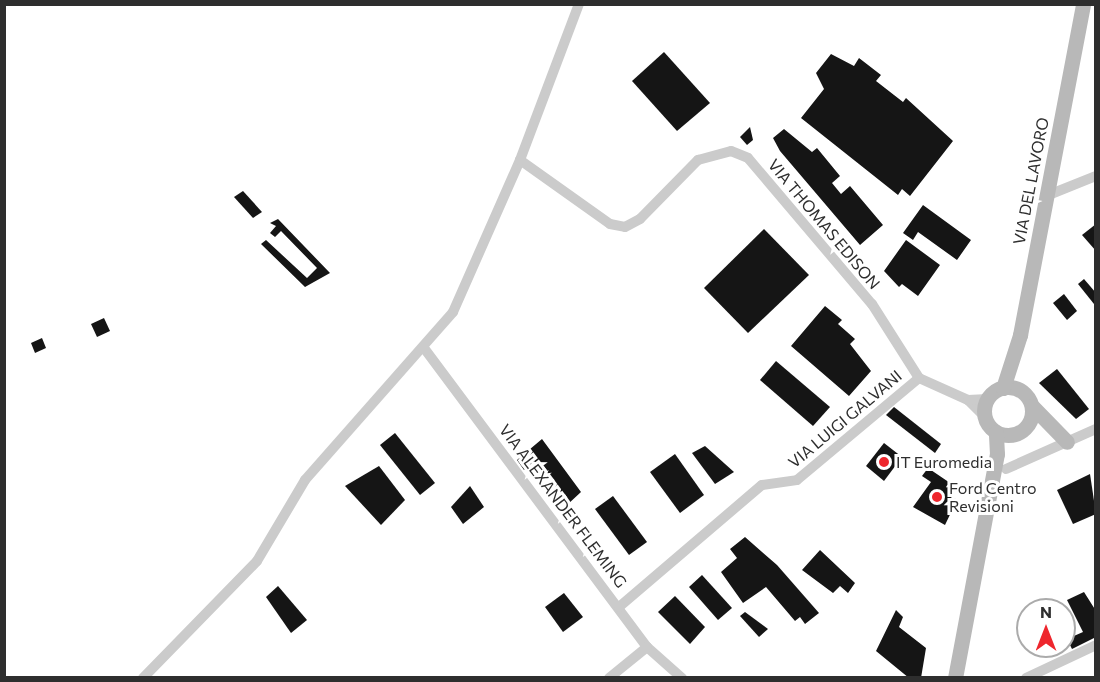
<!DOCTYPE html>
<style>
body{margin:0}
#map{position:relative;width:1100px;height:682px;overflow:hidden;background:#fff;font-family:Commissioner,sans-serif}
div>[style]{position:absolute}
.stream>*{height:3px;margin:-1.5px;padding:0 1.5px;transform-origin:1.5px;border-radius:1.5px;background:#c5dced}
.building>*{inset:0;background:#151515}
.street>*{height:10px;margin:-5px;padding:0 5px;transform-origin:5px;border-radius:5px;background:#cbcbcb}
.secondary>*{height:15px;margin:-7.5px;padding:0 7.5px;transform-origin:7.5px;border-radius:7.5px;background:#b8b8b8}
.secondary>.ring{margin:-7.5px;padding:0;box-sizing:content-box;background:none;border:15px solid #b8b8b8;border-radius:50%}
.dots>*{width:16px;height:16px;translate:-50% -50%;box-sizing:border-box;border:3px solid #fff;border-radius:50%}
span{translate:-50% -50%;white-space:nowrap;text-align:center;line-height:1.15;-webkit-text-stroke:6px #fff;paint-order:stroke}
.street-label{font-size:16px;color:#2e2e2e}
.poi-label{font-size:16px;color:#2e2e2e}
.left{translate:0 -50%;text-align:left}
.frame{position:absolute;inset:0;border:6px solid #2e2e2e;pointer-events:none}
.north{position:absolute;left:1016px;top:598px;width:60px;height:60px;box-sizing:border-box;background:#fff;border:2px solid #ababab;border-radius:50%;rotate:0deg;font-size:16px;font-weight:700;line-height:24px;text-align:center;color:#2e2e2e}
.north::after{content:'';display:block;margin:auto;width:21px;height:27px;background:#ee262d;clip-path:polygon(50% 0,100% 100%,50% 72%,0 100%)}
</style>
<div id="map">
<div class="stream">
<i style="left:65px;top:4px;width:25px"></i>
</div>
<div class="building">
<i style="clip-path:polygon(664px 52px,710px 103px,677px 131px,632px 81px)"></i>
<i style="clip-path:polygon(831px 54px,854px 66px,859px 58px,881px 75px,876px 81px,903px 102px,906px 98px,953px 141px,910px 196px,902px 189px,898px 195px,801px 118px,824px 89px,816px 73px)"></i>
<i style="clip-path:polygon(750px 127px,753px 140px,747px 145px,740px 137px)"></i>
<i style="clip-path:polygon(784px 129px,812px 152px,817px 148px,840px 176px,832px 183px,841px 194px,850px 186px,883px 225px,860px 245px,780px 151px,773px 138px)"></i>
<i style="clip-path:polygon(243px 191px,262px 212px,253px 218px,234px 197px)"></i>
<i style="clip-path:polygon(923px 205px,971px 240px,957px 260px,918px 232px,913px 240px,903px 233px)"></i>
<i style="clip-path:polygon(278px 219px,330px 273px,305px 287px,261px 244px,266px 240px,307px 278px,317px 268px,281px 231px,275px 237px,270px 233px,276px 226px,270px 223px)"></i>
<i style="clip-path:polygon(1096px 224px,1096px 251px,1082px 235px)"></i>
<i style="clip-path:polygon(764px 229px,809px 275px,748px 333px,704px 288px)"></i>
<i style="clip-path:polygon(906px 240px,940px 265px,918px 296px,902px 284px,899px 287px,884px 271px)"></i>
<i style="clip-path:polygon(1084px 279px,1096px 293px,1094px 304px,1078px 284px)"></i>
<i style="clip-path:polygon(1064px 294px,1077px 311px,1067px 320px,1053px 303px)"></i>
<i style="clip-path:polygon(825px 306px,842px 320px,838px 324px,855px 339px,850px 344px,871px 371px,849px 396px,791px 346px)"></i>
<i style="clip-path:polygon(104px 318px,110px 331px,97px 337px,91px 324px)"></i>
<i style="clip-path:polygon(42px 338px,46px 348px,35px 353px,31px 343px)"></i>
<i style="clip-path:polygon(776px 361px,830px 407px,813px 426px,760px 380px)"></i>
<i style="clip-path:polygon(1057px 369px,1089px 409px,1076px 419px,1039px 383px)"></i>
<i style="clip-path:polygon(894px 407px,941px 444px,935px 453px,886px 415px)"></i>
<i style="clip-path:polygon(395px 433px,435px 483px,420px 495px,380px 445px)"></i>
<i style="clip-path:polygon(542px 439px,581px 492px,567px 505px,534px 461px,524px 470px,517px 460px)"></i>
<i style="clip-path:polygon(884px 443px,902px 457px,884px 481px,866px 466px)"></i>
<i style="clip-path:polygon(705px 446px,734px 472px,715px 484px,692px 453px)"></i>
<i style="clip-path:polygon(675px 454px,704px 495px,680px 513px,650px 472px)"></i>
<i style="clip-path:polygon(379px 466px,405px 500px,381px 525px,345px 486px)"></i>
<i style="clip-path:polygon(928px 468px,956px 487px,950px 495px,957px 500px,945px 525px,913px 507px,931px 482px,922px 476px)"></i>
<i style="clip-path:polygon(1090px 474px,1096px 514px,1073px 524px,1057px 490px)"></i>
<i style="clip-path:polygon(470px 486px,484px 507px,463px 524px,451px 507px)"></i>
<i style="clip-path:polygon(613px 496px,647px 542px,629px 555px,595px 509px)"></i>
<i style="clip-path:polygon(745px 537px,777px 565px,819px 613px,805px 624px,800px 617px,795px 621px,766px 587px,743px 603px,721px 572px,737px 558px,730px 549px)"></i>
<i style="clip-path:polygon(820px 550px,855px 583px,848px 593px,840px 586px,833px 593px,802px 570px)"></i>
<i style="clip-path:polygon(702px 575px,732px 608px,718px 620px,689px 587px)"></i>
<i style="clip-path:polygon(278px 586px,307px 620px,291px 633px,266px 597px)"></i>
<i style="clip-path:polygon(1084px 592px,1096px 611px,1096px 637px,1072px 649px,1067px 639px,1083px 632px,1067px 600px)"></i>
<i style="clip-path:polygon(564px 593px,583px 617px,563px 632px,545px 607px)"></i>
<i style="clip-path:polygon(675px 596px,705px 627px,690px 644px,658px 612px)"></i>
<i style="clip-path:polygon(896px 610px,903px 617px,899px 627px,926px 648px,921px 678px,909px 678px,876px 651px)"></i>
<i style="clip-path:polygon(745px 612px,768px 629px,759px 637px,740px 616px)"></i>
</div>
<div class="street">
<i style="left:520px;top:160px;width:110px;rotate:35.4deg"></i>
<i style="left:610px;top:224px;width:15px;rotate:11deg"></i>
<i style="left:625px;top:227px;width:17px;rotate:-28deg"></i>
<i style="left:640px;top:219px;width:83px;rotate:-45.5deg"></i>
<i style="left:698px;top:160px;width:34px;rotate:-15deg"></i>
<i style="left:731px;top:151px;width:18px;rotate:22deg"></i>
<i style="left:748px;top:158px;width:192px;rotate:49.7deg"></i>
<i style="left:872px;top:304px;width:88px;rotate:57.6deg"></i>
<i style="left:919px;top:378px;width:54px;rotate:24.2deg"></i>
<i style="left:968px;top:400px;width:24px;rotate:45deg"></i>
<i style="left:1046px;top:196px;width:54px;rotate:-21.8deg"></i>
<i style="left:424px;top:348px;width:373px;rotate:53.3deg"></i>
<i style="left:647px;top:647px;width:47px;rotate:41.5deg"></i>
<i style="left:968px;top:400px;width:20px;rotate:-3deg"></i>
<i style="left:1006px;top:469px;width:98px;rotate:-24deg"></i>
<i style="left:619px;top:607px;width:188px;rotate:-40.5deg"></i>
<i style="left:762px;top:485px;width:35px;rotate:-8deg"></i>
<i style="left:797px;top:480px;width:159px;rotate:-39.9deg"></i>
<i style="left:143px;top:678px;width:163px;rotate:-45.7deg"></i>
<i style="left:257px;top:561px;width:94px;rotate:-59.3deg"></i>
<i style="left:305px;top:480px;width:224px;rotate:-48.6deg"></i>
<i style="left:453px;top:312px;width:166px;rotate:-66.2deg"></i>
<i style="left:520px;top:160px;width:167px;rotate:-69.3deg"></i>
<i style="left:609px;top:678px;width:49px;rotate:-39.2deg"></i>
<i style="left:1026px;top:678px;width:77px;rotate:-25.2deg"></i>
</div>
<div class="secondary">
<i class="ring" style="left:984px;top:387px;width:33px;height:33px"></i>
<i style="left:1003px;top:388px;width:56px;rotate:-72.2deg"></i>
<i style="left:1020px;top:335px;width:337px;rotate:-79.2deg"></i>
<i style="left:1032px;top:406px;width:50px;rotate:45.8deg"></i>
<i style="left:955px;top:678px;width:228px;rotate:-79.4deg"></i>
<i style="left:997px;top:454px;width:22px;rotate:-93deg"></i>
</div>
<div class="dots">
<i style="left:884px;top:462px;background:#ee262d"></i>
<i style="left:937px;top:497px;background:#ee262d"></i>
</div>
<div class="street-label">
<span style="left:1031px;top:181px;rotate:-79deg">VIA DEL LAVORO</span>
<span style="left:824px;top:224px;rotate:50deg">VIA THOMAS EDISON</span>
<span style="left:845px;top:419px;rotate:-40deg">VIA LUIGI GALVANI</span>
<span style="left:563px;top:506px;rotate:53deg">VIA ALEXANDER FLEMING</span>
</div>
<div class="poi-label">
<span class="left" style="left:896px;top:462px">IT Euromedia</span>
<span class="left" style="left:949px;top:497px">Ford Centro<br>Revisioni</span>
</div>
<div class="frame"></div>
<div class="north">N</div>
</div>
